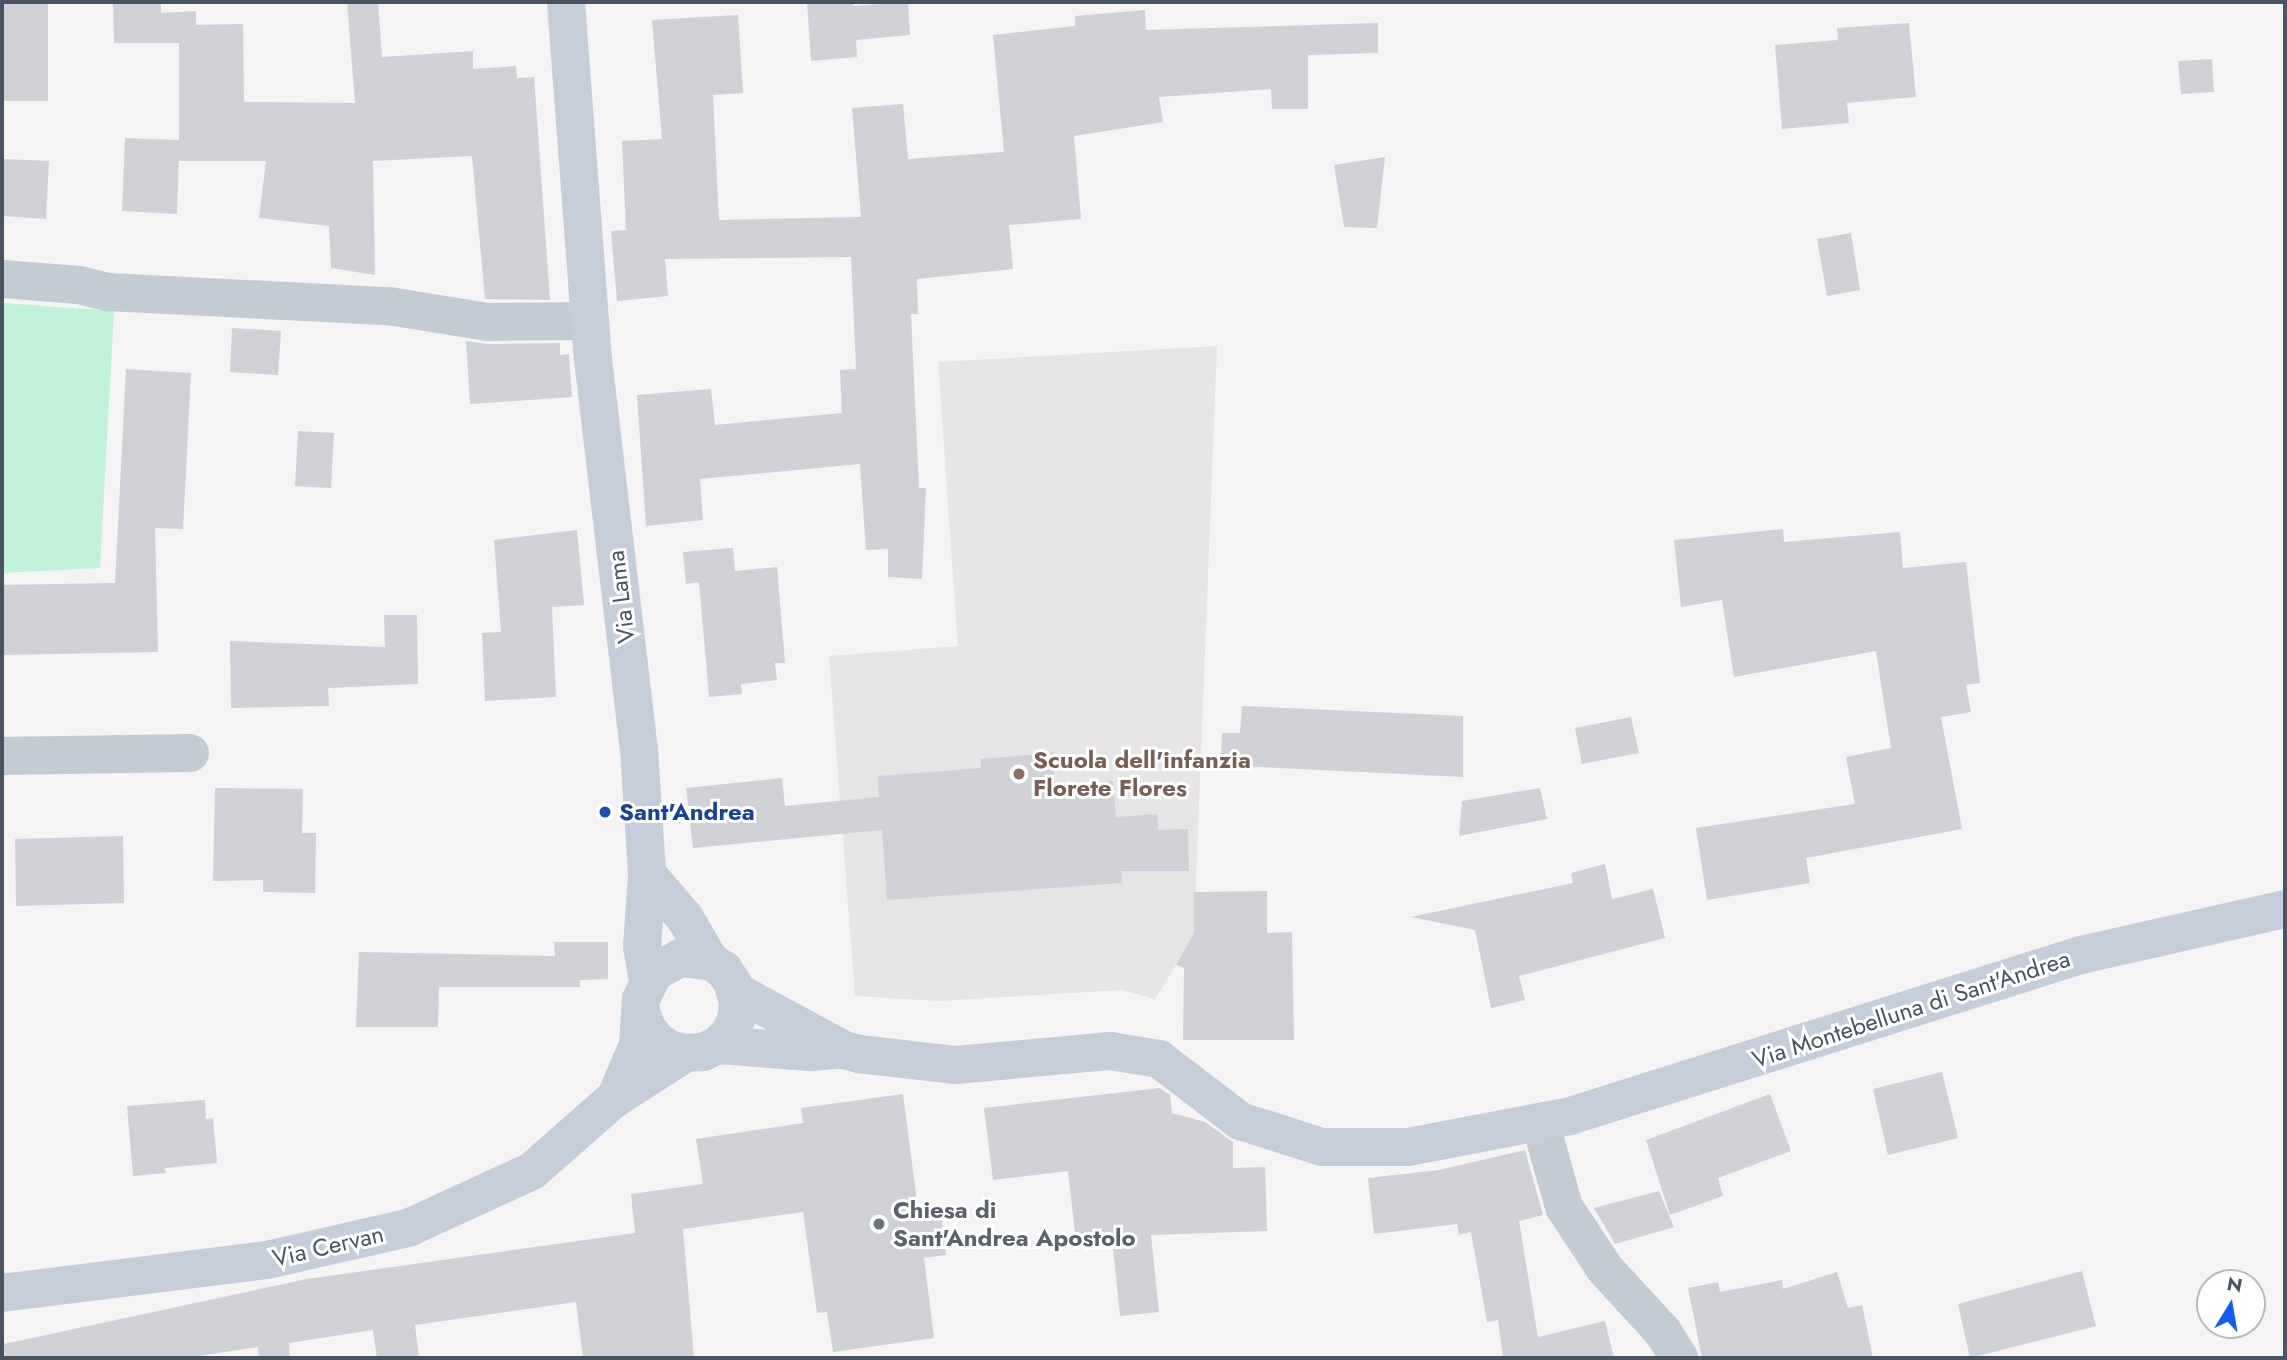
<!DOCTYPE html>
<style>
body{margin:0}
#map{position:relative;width:2287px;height:1360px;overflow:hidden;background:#f5f3f3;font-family:Jost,sans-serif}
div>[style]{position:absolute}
.education>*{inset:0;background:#e6e4e5}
.green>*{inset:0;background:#c1f2d9}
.building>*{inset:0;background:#cfd1d7}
.street>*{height:38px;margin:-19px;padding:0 19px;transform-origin:19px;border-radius:19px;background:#c3cbd4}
.secondary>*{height:38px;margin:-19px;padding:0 19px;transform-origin:19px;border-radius:19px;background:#c5cddb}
.dots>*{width:19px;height:19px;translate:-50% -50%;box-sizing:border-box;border:4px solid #fff;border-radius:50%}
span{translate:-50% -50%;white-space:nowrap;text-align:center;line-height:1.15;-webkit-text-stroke:6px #fff;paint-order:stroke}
.street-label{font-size:24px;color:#495361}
.education-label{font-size:24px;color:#785e54;font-weight:700}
.left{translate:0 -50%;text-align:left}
.transit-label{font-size:24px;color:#164399;font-weight:700}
.worship-label{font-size:24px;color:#5b616d;font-weight:700}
.frame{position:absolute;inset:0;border:4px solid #495361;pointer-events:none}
.north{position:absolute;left:2196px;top:1269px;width:70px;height:70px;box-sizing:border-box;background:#fff;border:2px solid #b6bac0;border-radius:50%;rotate:11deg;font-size:19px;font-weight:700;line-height:28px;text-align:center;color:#495361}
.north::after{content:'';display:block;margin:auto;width:24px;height:32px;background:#145ced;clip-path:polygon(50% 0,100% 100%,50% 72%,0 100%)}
</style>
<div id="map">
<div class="education">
<i style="clip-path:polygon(1217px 346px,1194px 933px,1176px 965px,1155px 999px,1122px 990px,939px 1001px,855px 996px,829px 656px,958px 646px,938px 362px)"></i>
</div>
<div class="green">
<i style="clip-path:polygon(2px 303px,114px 311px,100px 568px,2px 573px)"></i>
</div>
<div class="building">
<i style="clip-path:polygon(113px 2px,161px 2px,161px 13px,196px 11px,196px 25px,243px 24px,244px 102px,355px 103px,347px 2px,378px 2px,382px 57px,473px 51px,473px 69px,516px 66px,517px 78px,534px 77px,550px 300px,485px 299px,472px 156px,373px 161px,375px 275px,331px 268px,329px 226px,259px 218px,266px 161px,179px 161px,179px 152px,177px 214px,122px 211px,125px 138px,179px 140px,179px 43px,114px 43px)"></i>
<i style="clip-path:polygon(807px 2px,853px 2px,853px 6px,908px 2px,910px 35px,856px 40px,857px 57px,811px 61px)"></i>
<i style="clip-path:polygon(2px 3px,48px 3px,48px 101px,2px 101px)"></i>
<i style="clip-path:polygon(1145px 10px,1146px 30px,1378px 23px,1378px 53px,1308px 55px,1308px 109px,1272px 109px,1271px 89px,1159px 97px,1163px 122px,1074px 136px,1081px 219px,1009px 225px,1013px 269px,917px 279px,918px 314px,911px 314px,919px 488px,926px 488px,922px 579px,888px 577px,888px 549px,866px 550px,860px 464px,700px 479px,703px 520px,646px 526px,637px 395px,711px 389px,715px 425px,842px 413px,840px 370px,856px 369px,851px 257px,665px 259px,668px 296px,617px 301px,611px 231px,626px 230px,622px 141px,662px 139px,652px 20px,738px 15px,743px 93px,713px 95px,719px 220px,861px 217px,852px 108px,903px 104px,908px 159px,1004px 152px,993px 35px,1075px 26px,1075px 16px)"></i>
<i style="clip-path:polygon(1909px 23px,1916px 97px,1847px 103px,1849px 123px,1782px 129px,1775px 45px,1838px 40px,1837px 28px)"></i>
<i style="clip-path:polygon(2212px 59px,2214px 92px,2181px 94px,2178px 61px)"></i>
<i style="clip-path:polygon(1385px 157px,1377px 228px,1344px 227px,1334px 165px)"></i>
<i style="clip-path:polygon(2px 159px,49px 161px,46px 219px,2px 216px)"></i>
<i style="clip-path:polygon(1851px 233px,1860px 290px,1827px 296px,1817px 239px)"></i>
<i style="clip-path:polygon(232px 328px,281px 331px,278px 375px,230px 372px)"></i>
<i style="clip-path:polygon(466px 341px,488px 344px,560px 343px,560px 355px,569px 354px,572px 397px,470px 404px)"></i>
<i style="clip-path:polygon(126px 369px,191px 373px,183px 529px,155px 528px,158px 652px,2px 655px,2px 585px,115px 583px)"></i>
<i style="clip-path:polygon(298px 431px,334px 433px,331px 488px,295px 486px)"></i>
<i style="clip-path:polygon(1783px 529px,1784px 542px,1900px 532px,1903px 568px,1966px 562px,1980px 683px,1966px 685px,1971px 712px,1941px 717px,1962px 829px,1806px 858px,1810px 883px,1707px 900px,1696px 828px,1855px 804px,1846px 757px,1891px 748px,1876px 651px,1734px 677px,1722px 600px,1681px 607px,1674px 540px)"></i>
<i style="clip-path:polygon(577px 530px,584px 605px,552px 607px,556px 697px,485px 701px,482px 633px,501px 632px,494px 540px)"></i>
<i style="clip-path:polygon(733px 548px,735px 571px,777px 567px,785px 663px,775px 663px,777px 680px,741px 684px,742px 694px,709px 697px,699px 582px,686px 584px,683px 552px)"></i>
<i style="clip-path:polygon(384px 615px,417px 615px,418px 684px,328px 688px,329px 706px,231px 708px,230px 641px,385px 647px)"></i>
<i style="clip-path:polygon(1242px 706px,1463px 716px,1463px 777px,1221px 765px,1222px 733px,1240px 733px)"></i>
<i style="clip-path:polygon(1631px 717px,1639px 753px,1582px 764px,1575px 728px)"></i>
<i style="clip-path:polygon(1053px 753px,1055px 785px,1113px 781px,1116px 817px,1157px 814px,1158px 830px,1188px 829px,1189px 871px,1121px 871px,1122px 883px,887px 900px,882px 830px,693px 848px,686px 788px,782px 778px,785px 806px,879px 797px,878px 776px,981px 768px,981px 759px)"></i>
<i style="clip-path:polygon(215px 788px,303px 789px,302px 833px,316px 833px,315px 893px,263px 892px,263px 880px,213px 881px)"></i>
<i style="clip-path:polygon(1540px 788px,1547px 819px,1459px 836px,1462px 801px)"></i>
<i style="clip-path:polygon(123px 836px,124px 903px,16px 906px,15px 839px)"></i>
<i style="clip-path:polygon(1605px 864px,1612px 899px,1653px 889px,1665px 938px,1519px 976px,1525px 1000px,1491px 1008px,1475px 930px,1411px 917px,1573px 883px,1571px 873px)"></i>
<i style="clip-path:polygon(1267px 891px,1267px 933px,1292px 932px,1294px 1040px,1183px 1040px,1184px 968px,1176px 965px,1194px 933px,1194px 892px)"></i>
<i style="clip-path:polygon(554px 942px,608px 942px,608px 979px,580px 980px,580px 987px,439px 987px,438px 1027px,356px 1027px,359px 952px,555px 956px)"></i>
<i style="clip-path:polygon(1942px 1072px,1958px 1138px,1888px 1155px,1873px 1089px)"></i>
<i style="clip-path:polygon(1160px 1088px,1170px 1095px,1172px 1113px,1205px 1122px,1233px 1142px,1233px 1168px,1265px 1167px,1267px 1231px,1151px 1235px,1159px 1312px,1120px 1316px,1112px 1238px,1076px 1242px,1068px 1171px,993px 1180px,984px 1108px)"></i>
<i style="clip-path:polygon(903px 1094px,919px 1217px,941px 1213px,946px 1255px,924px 1258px,934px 1338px,833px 1352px,827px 1312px,817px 1313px,803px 1212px,683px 1229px,694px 1358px,583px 1358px,576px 1302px,415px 1325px,419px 1358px,377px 1358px,373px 1330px,289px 1343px,290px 1358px,259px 1358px,258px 1347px,185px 1358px,5px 1358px,4px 1344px,307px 1279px,635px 1233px,631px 1194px,703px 1184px,696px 1139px,803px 1123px,801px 1108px)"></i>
<i style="clip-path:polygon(1770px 1094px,1791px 1151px,1718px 1178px,1723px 1196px,1670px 1215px,1646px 1140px)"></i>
<i style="clip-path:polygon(205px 1100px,206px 1119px,213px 1118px,217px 1163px,165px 1168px,166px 1173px,133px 1176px,127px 1106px)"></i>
<i style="clip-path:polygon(1525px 1150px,1543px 1215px,1519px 1221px,1538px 1337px,1605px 1321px,1614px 1358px,1503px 1358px,1498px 1320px,1487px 1322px,1471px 1232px,1459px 1235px,1457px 1224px,1374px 1234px,1368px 1178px,1439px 1170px)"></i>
<i style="clip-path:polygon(1659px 1191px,1674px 1227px,1615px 1244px,1594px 1208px)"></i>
<i style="clip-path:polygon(2082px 1271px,2096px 1326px,1970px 1358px,1958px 1304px)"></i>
<i style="clip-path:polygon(1837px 1272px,1848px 1308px,1862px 1305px,1873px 1358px,1702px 1358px,1688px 1288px,1718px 1282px,1720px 1292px,1782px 1280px,1783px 1289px)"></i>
</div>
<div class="street">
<i style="left:2px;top:279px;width:77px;rotate:4.5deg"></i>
<i style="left:79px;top:285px;width:30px;rotate:14deg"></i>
<i style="left:108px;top:292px;width:281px;rotate:2.9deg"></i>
<i style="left:389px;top:306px;width:100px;rotate:9.2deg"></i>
<i style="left:488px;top:322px;width:102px;rotate:-0.6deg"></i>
<i style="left:2px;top:756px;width:188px;rotate:-0.9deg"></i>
<i style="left:1540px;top:1122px;width:88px;rotate:74.2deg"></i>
<i style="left:1564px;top:1207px;width:74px;rotate:56.5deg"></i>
<i style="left:1605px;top:1269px;width:86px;rotate:47.4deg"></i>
<i style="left:1663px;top:1332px;width:31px;rotate:58deg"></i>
</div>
<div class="secondary">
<i style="left:566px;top:2px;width:358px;rotate:85.7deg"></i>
<i style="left:593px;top:359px;width:393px;rotate:83.3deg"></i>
<i style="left:639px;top:749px;width:125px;rotate:86.3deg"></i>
<i style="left:647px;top:874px;width:73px;rotate:93.9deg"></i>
<i style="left:642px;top:947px;width:35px;rotate:80deg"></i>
<i style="left:647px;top:874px;width:58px;rotate:49.2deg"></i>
<i style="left:685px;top:918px;width:50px;rotate:59.8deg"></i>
<i style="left:735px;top:991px;width:124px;rotate:28.4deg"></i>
<i style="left:844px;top:1050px;width:16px;rotate:15deg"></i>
<i style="left:859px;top:1054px;width:98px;rotate:6.5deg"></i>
<i style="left:956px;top:1065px;width:155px;rotate:-5.2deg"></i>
<i style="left:1110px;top:1051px;width:50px;rotate:9.3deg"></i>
<i style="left:1159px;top:1059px;width:102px;rotate:37.4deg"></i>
<i style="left:1240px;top:1121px;width:86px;rotate:17.6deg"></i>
<i style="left:1322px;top:1147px;width:86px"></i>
<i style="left:1408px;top:1147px;width:165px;rotate:-10.8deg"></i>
<i style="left:1570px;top:1116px;width:536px;rotate:-17.49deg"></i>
<i style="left:2081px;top:955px;width:209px;rotate:-12.7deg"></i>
<i style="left:718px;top:1045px;width:91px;rotate:4.4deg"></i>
<i style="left:809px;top:1052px;width:30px;rotate:-4deg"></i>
<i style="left:616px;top:1097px;width:56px;rotate:-67.1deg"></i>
<i style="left:638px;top:1045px;width:46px;rotate:-86.3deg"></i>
<i style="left:641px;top:999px;width:30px;rotate:-64deg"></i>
<i style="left:654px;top:972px;width:30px;rotate:-28deg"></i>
<i style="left:680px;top:958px;width:30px;rotate:6deg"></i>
<i style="left:710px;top:961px;width:17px;rotate:33deg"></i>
<i style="left:724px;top:970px;width:17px;rotate:57deg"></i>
<i style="left:733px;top:984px;width:18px;rotate:74deg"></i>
<i style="left:738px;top:1001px;width:16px;rotate:94deg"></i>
<i style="left:737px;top:1017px;width:17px;rotate:114deg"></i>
<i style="left:730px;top:1033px;width:17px;rotate:135deg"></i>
<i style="left:718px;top:1045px;width:17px;rotate:155deg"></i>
<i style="left:703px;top:1052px;width:17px;rotate:177deg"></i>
<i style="left:686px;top:1053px;width:17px;rotate:-167deg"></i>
<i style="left:669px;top:1049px;width:16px;rotate:-145deg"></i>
<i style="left:656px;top:1040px;width:15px;rotate:-127deg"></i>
<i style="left:647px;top:1028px;width:15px;rotate:-110deg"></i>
<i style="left:2px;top:1293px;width:267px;rotate:-7.1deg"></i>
<i style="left:267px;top:1260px;width:145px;rotate:-12.8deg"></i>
<i style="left:408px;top:1228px;width:136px;rotate:-24.7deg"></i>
<i style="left:532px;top:1171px;width:109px;rotate:-41.3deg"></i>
<i style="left:614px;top:1099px;width:85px;rotate:-32.6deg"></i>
</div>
<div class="dots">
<i style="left:1019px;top:774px;background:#8d6e63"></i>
<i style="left:605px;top:812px;background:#1a4fb4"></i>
<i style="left:879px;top:1224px;background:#6b7280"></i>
</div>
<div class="street-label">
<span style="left:621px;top:597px;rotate:-97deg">Via Lama</span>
<span style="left:1911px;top:1009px;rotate:-18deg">Via Montebelluna di Sant'Andrea</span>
<span style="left:328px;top:1246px;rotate:-13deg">Via Cervan</span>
</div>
<div class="education-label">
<span class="left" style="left:1033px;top:774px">Scuola dell'infanzia<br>Florete Flores</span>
</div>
<div class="transit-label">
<span class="left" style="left:619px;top:812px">Sant'Andrea</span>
</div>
<div class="worship-label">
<span class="left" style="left:893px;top:1224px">Chiesa di<br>Sant'Andrea Apostolo</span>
</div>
<div class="frame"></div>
<div class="north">N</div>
</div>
